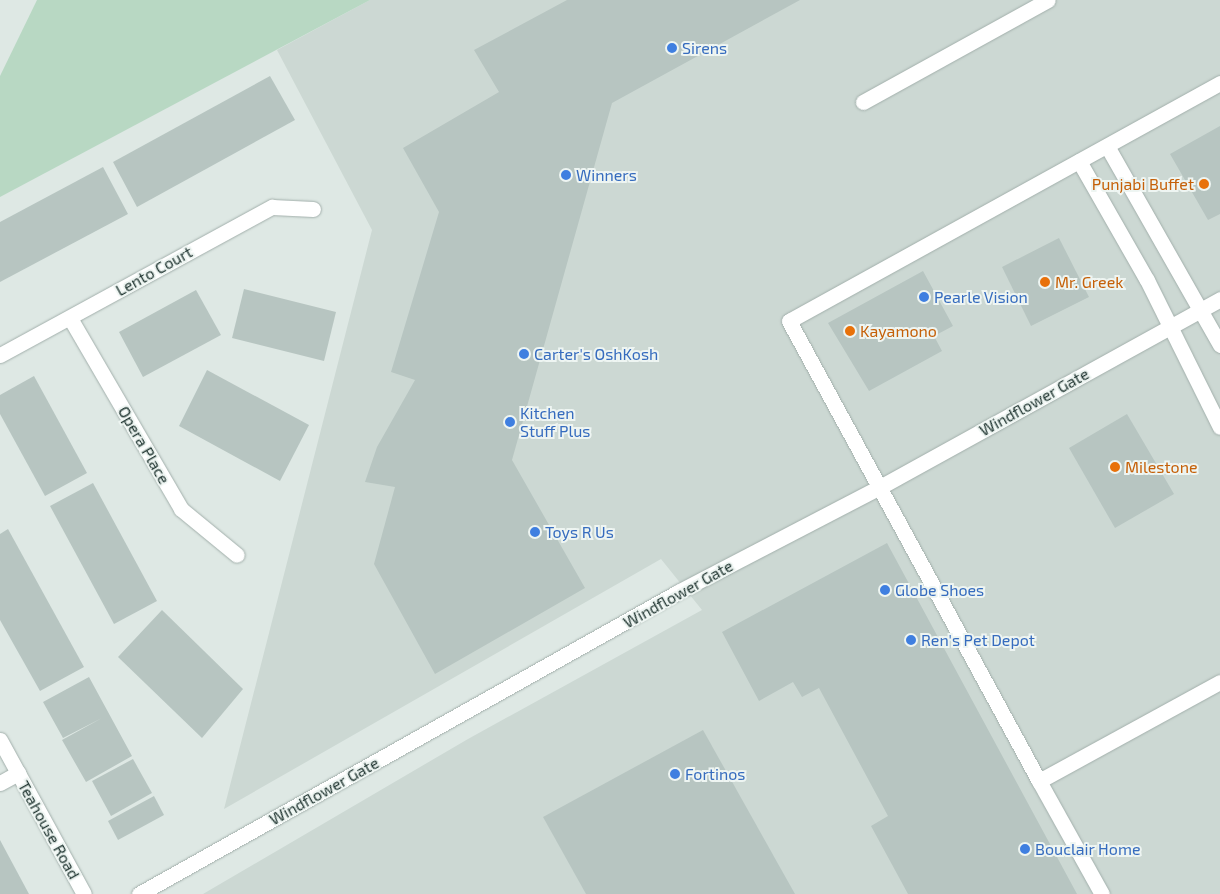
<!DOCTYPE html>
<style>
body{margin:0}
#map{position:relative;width:1220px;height:894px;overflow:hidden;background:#dee8e4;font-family:"Exo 2",sans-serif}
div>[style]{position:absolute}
.built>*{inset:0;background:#ccd8d3}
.green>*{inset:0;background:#b8d8c3}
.building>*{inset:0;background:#b7c5c1}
.roads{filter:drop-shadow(0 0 1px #a2afab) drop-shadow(0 0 1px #a2afab)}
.minor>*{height:15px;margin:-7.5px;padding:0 7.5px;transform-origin:7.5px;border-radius:7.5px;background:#fff}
.dots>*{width:14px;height:14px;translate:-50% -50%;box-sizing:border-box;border:2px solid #eef5f2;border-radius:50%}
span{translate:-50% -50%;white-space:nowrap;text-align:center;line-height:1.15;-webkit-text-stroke:4px #eef5f2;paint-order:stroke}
.shop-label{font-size:16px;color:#366cbe}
.left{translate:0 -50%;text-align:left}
.food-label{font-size:16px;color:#c56008}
.right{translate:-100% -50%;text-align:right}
.street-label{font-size:16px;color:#213632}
</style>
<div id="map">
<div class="built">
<i style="clip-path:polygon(370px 0,1220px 0,1220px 894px,203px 894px,468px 739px,702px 610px,661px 559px,224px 809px,372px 230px,277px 50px)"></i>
</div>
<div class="green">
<i style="clip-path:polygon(37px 0,370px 0,0 197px,0 76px)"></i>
</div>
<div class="building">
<i style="clip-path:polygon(567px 0,800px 0,612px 103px,512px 460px,585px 588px,435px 674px,374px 564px,395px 487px,365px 482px,377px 447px,415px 380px,391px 372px,439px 212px,403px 148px,499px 92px,474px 50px)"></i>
<i style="clip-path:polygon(270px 76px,295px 120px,137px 207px,113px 162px)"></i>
<i style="clip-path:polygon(1220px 126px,1220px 214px,1208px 220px,1170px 154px)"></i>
<i style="clip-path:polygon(103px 167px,128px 214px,0 282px,0 222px)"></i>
<i style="clip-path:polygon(1059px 238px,1089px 297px,1031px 326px,1002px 267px)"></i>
<i style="clip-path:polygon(923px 271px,953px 326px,934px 336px,942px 351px,869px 391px,828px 323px)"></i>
<i style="clip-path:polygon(244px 289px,336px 312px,324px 361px,232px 338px)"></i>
<i style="clip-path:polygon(196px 290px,221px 335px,143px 377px,119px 332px)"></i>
<i style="clip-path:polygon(207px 370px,309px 425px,280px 481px,179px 426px)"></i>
<i style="clip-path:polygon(34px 376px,87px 473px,45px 496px,0 414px,0 395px)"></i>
<i style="clip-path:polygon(1127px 414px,1174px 494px,1115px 528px,1069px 448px)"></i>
<i style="clip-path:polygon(93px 483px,157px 601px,114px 624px,50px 506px)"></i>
<i style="clip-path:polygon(8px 529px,84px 667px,40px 691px,0 620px,0 534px)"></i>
<i style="clip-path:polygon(887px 543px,1077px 894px,908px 894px,871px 826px,888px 816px,819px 688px,802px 697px,793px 682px,759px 701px,722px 632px)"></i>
<i style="clip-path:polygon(162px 610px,243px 689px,202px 738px,118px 657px)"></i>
<i style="clip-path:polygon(89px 677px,132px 756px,86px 782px,62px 740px,102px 718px,63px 738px,43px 702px)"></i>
<i style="clip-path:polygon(703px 730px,795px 894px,586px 894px,543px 817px)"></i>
<i style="clip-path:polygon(133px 759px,152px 793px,111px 816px,92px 781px)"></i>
<i style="clip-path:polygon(154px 796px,164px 815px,118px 840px,108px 821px)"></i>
<i style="clip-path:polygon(0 840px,29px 894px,0 894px)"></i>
</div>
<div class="roads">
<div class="minor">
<i style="left:1220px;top:83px;width:492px;rotate:151.1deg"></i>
<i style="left:789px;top:321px;width:524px;rotate:61.48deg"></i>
<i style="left:1039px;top:781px;width:206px;rotate:-28.7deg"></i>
<i style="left:863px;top:102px;width:211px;rotate:-28.9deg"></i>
<i style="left:1107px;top:146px;width:229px;rotate:60.4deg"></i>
<i style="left:1079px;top:161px;width:137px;rotate:60.3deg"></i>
<i style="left:1147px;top:280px;width:164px;rotate:63.6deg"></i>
<i style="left:70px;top:318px;width:221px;rotate:59.8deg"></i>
<i style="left:181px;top:509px;width:72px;rotate:39.4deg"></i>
<i style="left:0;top:355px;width:310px;rotate:-28.6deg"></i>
<i style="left:272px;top:207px;width:41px;rotate:2.8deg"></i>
<i style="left:0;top:740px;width:175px;rotate:61.4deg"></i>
<i style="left:1039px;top:781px;width:129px;rotate:60.9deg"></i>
<i style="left:0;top:783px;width:21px;rotate:-29deg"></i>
<i style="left:139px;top:894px;width:618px;rotate:-29.26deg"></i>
<i style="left:678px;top:592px;width:228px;rotate:-27.5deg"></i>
<i style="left:880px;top:487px;width:389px;rotate:-28.9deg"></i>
</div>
</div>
<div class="dots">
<i style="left:672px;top:48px;background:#3f7fe0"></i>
<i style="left:566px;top:175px;background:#3f7fe0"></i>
<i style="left:1204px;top:184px;background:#e8710a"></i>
<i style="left:1045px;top:282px;background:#e8710a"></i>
<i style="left:924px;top:297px;background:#3f7fe0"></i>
<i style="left:850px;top:331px;background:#e8710a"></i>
<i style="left:524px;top:354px;background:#3f7fe0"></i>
<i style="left:510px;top:422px;background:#3f7fe0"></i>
<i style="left:1115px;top:467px;background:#e8710a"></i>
<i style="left:535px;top:532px;background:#3f7fe0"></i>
<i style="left:885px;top:590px;background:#3f7fe0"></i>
<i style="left:911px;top:640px;background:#3f7fe0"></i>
<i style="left:675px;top:774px;background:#3f7fe0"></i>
<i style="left:1025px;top:849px;background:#3f7fe0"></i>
</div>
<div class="shop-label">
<span class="left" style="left:682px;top:48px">Sirens</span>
<span class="left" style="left:576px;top:175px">Winners</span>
<span class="left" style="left:934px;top:297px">Pearle Vision</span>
<span class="left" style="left:534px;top:354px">Carter's OshKosh</span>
<span class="left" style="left:520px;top:422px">Kitchen<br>Stuff Plus</span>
<span class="left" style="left:545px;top:532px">Toys R Us</span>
<span class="left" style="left:895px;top:590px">Globe Shoes</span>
<span class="left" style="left:921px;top:640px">Ren's Pet Depot</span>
<span class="left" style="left:685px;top:774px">Fortinos</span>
<span class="left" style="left:1035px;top:849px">Bouclair Home</span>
</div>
<div class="food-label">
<span class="right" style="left:1194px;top:184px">Punjabi Buffet</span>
<span class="left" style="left:1055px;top:282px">Mr. Greek</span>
<span class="left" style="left:860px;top:331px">Kayamono</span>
<span class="left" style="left:1125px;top:467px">Milestone</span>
</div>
<div class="street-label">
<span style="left:154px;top:271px;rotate:-29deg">Lento Court</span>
<span style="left:1034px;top:402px;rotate:-29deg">Windflower Gate</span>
<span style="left:144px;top:445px;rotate:60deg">Opera Place</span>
<span style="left:678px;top:594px;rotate:-29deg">Windflower Gate</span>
<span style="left:324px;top:791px;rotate:-29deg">Windflower Gate</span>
<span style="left:49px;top:830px;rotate:61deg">Teahouse Road</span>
</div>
</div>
